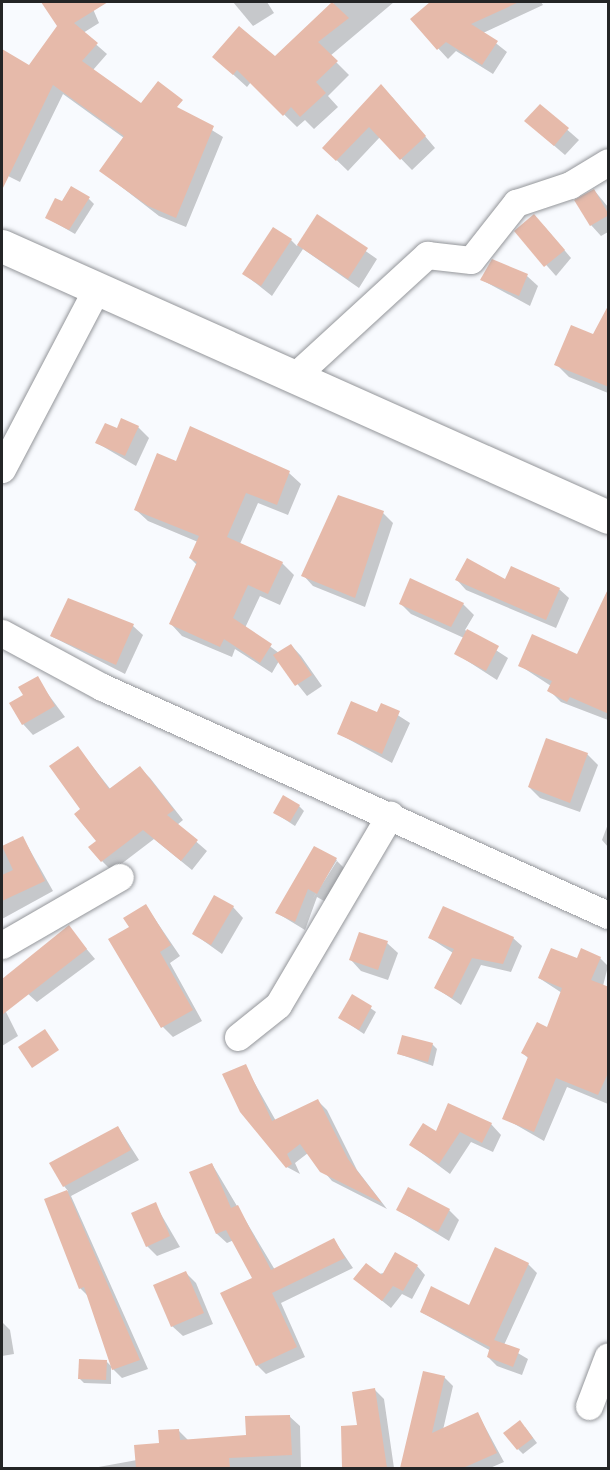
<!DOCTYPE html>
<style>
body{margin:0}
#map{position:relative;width:610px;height:1470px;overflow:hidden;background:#f8fafe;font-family:"Varela Round",sans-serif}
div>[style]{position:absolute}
.shadow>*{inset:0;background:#0003}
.building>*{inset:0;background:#e6baaa}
.roads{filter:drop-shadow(0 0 2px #94969a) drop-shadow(0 0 2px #94969a)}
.minor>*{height:27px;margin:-13.5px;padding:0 13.5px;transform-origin:13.5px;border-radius:13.5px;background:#fff}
.tertiary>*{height:33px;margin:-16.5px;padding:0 16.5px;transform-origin:16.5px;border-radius:16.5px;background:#fff}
span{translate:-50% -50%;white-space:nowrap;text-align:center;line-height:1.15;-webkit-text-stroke:5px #fff;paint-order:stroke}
.frame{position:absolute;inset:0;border:3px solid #242526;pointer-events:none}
</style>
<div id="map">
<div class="shadow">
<i style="clip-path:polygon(43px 2px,90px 2px,99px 23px,83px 33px,107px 54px,93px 70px,141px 105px,178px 109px,223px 137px,186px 227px,159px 216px,101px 171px,124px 138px,63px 94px,20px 182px,2px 173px,2px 51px,30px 67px,59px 26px)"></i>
<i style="clip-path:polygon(233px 2px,267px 2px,274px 13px,253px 26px)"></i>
<i style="clip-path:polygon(335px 2px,394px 2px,330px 56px,349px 75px,328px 96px,338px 107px,314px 129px,305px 120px,297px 127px,251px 82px,247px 87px,214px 57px,275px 58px)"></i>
<i style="clip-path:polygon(436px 2px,541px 2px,543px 5px,483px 33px,507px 52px,493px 74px,456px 51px,448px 59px,412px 20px)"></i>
<i style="clip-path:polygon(392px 97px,435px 148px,412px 170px,380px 137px,348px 171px,324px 148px)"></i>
<i style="clip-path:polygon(540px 106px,579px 140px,565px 155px,537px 131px)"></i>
<i style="clip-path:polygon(594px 190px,608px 207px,608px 232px,601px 236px,591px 225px)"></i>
<i style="clip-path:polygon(89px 199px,94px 204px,75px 234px,47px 218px,62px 203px)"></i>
<i style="clip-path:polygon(317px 217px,377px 259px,359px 288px,303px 249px,272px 296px,244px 274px,291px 240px,297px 246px)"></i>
<i style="clip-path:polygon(544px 226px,571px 258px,556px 276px,516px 231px)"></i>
<i style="clip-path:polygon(527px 276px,538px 286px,530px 306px,482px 280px)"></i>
<i style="clip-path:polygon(608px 307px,608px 393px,569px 377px,556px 364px,594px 336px)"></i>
<i style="clip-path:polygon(138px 427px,149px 438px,136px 466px,97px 443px,117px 430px)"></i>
<i style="clip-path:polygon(177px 463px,289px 473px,301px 484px,288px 515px,258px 503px,240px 544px,282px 563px,294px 575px,280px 605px,260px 596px,245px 628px,279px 653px,291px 645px,301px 656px,322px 686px,307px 696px,279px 661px,272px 673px,235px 649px,232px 657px,182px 636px,171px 624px,197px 565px,190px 558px,198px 542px,148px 521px,136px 510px)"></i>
<i style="clip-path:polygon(383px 513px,393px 523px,365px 607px,313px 586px,303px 575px)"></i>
<i style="clip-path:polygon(457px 580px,559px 589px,569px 598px,556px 628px,466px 590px)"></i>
<i style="clip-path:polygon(608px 590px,608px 720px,561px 702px,549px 690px,551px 686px,519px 665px,578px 656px)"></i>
<i style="clip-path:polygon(68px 600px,133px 626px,143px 635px,125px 674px,51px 636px)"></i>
<i style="clip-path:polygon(401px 604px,463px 604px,474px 615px,465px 630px,508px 658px,497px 680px,455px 653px,464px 638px,411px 614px)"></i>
<i style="clip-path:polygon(42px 686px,65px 717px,33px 735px,23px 724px)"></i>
<i style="clip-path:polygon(382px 705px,410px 723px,392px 763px,339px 734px,378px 714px)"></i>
<i style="clip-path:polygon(78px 748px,111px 790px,140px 768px,150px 778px,183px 820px,177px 825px,207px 851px,192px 870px,154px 839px,112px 871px,102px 861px,90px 847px,98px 841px,82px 809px)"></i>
<i style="clip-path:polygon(587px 754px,598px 765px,580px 812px,540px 798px,529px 787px)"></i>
<i style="clip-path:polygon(299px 806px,304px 811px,295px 826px,275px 813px)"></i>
<i style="clip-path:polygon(608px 824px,608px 847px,602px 840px)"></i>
<i style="clip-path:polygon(23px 838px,53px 891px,2px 919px,2px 848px)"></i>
<i style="clip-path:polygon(315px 848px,337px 860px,312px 900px,337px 861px,345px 869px,326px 902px,317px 897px,305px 930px,277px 913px)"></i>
<i style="clip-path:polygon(146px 906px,180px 956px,170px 963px,202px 1021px,173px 1037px,163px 1027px,131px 928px)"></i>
<i style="clip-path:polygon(233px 907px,243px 918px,222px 954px,194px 934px)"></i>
<i style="clip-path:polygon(68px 927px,95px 959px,37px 1002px,27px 993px)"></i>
<i style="clip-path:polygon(430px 938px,513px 938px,522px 946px,511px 972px,481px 965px,461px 1005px,436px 988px,453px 953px)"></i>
<i style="clip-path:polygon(387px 943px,398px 953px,388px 980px,361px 971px,351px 960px)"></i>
<i style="clip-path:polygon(600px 958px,608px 966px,603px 986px,608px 989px,608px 1104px,567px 1087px,544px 1141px,504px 1118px,529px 1059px,523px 1053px,548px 1029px,562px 993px,539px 978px,577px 960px)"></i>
<i style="clip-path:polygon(353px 996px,376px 1012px,364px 1034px,340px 1018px)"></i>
<i style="clip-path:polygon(2px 1004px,18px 1036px,2px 1046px)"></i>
<i style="clip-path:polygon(432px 1044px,437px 1049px,433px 1066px,399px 1054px)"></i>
<i style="clip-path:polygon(245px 1066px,276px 1121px,318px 1101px,327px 1110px,357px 1170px,387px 1209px,332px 1181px,308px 1153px,295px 1163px,300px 1174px,287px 1167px,241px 1111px)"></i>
<i style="clip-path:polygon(491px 1124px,501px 1135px,493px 1152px,471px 1142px,450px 1174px,411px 1145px,437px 1133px)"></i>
<i style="clip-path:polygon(118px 1127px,139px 1160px,71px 1196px,148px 1369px,122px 1378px,111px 1367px,111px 1384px,84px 1383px,79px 1378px,106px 1361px,113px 1368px,90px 1298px,80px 1288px,46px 1200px,68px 1191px,64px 1186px)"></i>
<i style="clip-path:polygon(212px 1164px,275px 1270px,334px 1240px,353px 1268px,281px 1303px,305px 1357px,266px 1374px,257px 1365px,254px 1279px,234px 1240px,227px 1243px,217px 1234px,191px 1173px)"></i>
<i style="clip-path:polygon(155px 1204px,180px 1247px,157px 1256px,147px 1246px)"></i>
<i style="clip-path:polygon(398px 1210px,449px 1210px,459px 1220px,449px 1241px)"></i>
<i style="clip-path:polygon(528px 1264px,537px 1273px,504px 1345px,528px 1359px,522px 1375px,497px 1366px,488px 1357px,491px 1351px,421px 1312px,469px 1307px)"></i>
<i style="clip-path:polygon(417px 1266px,425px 1275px,412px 1299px,402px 1294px,391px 1308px,355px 1279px)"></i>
<i style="clip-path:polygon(186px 1273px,196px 1283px,213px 1324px,183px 1336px,172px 1326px)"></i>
<i style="clip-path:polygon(2px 1322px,10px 1330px,14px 1354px,2px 1356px)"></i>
<i style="clip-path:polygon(425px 1373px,444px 1377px,453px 1386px,443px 1430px,478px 1414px,504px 1462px,490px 1468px,402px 1468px)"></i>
<i style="clip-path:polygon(375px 1390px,384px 1399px,394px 1468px,344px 1468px,343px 1427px,359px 1427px)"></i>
<i style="clip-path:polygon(289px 1416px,300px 1426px,301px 1468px,93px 1468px,137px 1460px,179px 1431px,189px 1441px,248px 1437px)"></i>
<i style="clip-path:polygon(525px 1427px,537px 1443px,523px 1454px,518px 1449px)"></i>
</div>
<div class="building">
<i style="clip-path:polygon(41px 2px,108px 2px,74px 23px,98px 43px,82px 61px,141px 103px,158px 81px,183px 100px,177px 107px,214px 126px,176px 218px,148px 206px,99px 171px,124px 136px,53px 85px,2px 190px,2px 49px,29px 65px,57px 26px)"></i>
<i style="clip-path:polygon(332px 2px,349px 18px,318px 42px,338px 61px,316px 82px,326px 93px,300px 117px,291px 107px,283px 116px,237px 70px,233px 75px,212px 57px,239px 26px,275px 56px)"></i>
<i style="clip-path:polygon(430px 2px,519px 2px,471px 24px,498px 41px,482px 65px,446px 42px,437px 50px,410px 19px)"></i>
<i style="clip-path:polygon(381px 84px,426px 136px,400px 160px,369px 127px,336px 161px,322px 148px)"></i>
<i style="clip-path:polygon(540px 104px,569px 128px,554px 146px,524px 121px)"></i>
<i style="clip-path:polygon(71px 186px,90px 197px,69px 230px,45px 218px,55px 198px,62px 201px)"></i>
<i style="clip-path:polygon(594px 189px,609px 215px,590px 226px,574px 200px)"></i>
<i style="clip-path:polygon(317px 214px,368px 248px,348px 279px,297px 245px)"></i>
<i style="clip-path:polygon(534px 214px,565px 250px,544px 267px,514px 231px)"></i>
<i style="clip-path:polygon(273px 227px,292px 239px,261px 286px,242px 274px)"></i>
<i style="clip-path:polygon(492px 259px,528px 274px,519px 296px,480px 280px)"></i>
<i style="clip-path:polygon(609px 304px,609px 387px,554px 365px,571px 325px,593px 334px)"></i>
<i style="clip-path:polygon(121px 418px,139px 426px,125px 456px,95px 443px,105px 423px,117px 428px)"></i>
<i style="clip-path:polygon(190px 426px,290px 471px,277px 505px,246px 493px,227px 537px,283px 562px,268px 594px,248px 585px,233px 618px,272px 644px,260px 663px,224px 639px,220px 647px,169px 624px,197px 562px,189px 558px,199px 536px,134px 510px,157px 453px,176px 461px)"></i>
<i style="clip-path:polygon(338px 495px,384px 511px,355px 598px,301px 576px)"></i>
<i style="clip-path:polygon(467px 558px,505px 579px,511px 566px,560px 588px,546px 620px,455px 580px)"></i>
<i style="clip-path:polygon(410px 578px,464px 603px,451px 627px,399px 604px)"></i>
<i style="clip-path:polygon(609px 587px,609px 714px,570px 697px,567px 702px,547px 691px,552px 681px,518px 666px,532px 634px,577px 654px)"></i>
<i style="clip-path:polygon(68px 598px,134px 624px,116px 665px,50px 636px)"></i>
<i style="clip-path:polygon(467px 629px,499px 646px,486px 671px,454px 654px)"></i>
<i style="clip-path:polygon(291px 644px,312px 675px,295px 686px,273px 655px)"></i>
<i style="clip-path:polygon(38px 676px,55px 706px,22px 725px,9px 703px,23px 695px,18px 687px)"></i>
<i style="clip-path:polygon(351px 701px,377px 712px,381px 703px,400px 711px,382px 754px,337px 734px)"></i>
<i style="clip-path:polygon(546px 738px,588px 753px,570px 803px,528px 787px)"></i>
<i style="clip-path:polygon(78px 746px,109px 789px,140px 766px,174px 810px,167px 815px,198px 840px,181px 861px,143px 830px,101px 862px,88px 847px,96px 841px,74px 814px,80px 809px,49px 766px)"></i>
<i style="clip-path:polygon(283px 795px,300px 805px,290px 822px,273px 813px)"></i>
<i style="clip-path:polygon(23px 836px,45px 881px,2px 901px,2px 875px,13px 870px,2px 846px)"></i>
<i style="clip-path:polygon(314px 846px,337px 858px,317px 894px,308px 889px,295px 922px,275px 913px)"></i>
<i style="clip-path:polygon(214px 895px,234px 906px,211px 945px,192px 934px)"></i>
<i style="clip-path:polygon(146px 904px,171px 945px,160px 952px,193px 1010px,161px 1028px,108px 939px,129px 927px,123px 918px)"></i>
<i style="clip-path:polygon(443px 906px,514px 937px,503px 964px,472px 958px,452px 998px,434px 988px,454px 949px,428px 938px)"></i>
<i style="clip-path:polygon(69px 925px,87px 949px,2px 1015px,2px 979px)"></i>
<i style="clip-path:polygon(359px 932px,388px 941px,378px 970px,349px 960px)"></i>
<i style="clip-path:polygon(551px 948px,577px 958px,581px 948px,601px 957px,591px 980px,609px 987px,609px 1071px,598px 1095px,556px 1078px,534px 1132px,502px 1119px,528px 1057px,521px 1053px,537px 1022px,547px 1027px,562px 988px,538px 978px)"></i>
<i style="clip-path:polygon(352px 994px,372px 1006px,359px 1030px,338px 1018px)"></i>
<i style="clip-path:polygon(45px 1029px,59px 1050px,32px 1068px,18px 1047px)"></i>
<i style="clip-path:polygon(402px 1035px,433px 1043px,428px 1062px,397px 1054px)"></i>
<i style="clip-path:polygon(246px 1064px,272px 1121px,318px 1099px,348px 1159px,382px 1203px,320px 1172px,300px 1144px,287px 1154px,292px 1164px,286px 1168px,240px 1112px,222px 1074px)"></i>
<i style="clip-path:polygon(448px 1103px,492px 1123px,482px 1143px,460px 1132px,439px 1164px,409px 1145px,423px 1123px,436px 1131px)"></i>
<i style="clip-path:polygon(118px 1126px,131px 1150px,63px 1187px,49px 1163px)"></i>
<i style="clip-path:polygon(212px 1163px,231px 1208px,238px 1205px,271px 1270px,334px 1238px,345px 1258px,272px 1293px,297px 1347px,256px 1366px,220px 1293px,252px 1278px,226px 1230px,216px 1234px,189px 1172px)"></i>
<i style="clip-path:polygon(408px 1187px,450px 1209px,438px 1232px,396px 1210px)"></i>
<i style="clip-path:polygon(67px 1190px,140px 1360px,112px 1370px,84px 1287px,79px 1289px,44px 1199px)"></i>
<i style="clip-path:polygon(156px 1202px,170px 1236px,146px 1247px,131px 1213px)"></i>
<i style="clip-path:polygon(495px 1247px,529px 1263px,494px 1340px,520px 1349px,513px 1367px,487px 1357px,490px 1347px,420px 1312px,431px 1286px,469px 1305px)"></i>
<i style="clip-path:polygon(395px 1252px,418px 1265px,403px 1291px,393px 1286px,382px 1301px,353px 1279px,366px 1263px,382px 1275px)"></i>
<i style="clip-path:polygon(186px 1271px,204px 1313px,171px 1327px,153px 1285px)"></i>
<i style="clip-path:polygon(79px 1359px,107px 1360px,106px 1380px,78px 1379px)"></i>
<i style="clip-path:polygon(423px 1371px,445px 1376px,432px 1433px,478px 1412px,497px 1453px,463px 1468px,400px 1468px)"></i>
<i style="clip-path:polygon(375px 1388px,387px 1468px,342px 1468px,341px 1426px,357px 1425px,352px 1392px)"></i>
<i style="clip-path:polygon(290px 1415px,292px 1455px,229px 1458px,230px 1468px,136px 1468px,134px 1445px,159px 1443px,158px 1430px,179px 1429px,180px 1440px,246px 1435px,245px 1416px)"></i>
<i style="clip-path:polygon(520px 1420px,533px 1438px,517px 1450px,503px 1433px)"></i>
</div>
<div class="roads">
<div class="minor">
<i style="left:296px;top:375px;width:178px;rotate:-42.5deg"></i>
<i style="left:427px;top:255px;width:44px;rotate:6.5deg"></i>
<i style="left:471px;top:260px;width:73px;rotate:-51.7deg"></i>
<i style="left:516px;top:203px;width:57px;rotate:-18.4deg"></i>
<i style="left:570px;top:185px;width:44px;rotate:-31.2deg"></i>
<i style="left:2px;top:469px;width:204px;rotate:-62.3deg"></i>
<i style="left:2px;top:633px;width:114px;rotate:28.4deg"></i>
<i style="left:102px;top:687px;width:555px;rotate:24.26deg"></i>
<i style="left:2px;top:945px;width:136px;rotate:-30deg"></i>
<i style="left:238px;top:1037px;width:51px;rotate:-38.7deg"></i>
<i style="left:278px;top:1005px;width:221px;rotate:-59.5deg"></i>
<i style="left:589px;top:1406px;width:53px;rotate:-69.2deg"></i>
</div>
<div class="tertiary">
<i style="left:2px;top:246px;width:664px;rotate:24.09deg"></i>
</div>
</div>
<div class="frame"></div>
</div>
